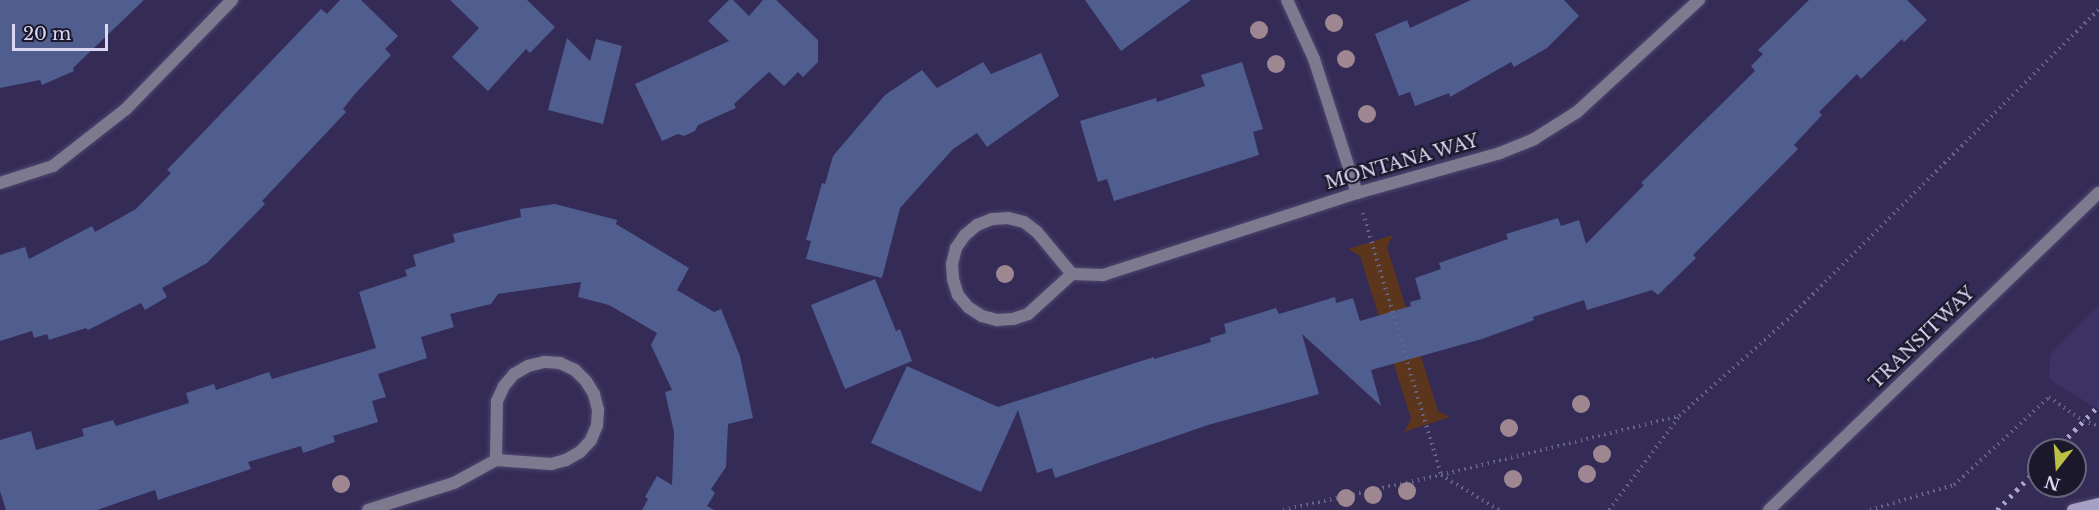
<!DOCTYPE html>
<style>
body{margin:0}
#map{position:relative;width:2099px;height:510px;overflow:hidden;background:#342b56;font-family:"Libre Baskerville",serif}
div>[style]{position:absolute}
.built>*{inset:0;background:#3d3264}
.green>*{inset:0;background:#5c351d}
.building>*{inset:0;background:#4f5d8f}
.path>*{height:4px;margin-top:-2px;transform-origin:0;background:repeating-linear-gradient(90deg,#6a6389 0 1.5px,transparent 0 6px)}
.roads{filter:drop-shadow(0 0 2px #4f476f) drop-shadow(0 0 2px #4f476f)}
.service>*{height:12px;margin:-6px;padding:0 6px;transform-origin:6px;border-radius:6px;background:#7d7a90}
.minor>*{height:12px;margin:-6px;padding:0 6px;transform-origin:6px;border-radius:6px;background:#7d7a90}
.secondary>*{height:12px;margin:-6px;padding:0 6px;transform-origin:6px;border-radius:6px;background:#a6a1c4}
.rail>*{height:4.5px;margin-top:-2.25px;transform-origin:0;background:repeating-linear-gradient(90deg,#aaa4c5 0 3px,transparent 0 9px)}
.trees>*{width:18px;height:18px;margin:-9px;border-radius:50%;background:#9e8790}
span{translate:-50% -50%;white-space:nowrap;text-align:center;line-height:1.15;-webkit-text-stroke:4.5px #1b182b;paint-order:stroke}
.street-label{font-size:18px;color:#dbd7f3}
.north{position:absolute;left:2027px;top:438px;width:60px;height:60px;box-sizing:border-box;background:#1b182b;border:2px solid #68647b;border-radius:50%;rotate:197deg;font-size:16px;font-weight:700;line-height:24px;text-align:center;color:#dbd7f3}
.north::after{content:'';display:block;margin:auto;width:21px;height:27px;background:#bbc044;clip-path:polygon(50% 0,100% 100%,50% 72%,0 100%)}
.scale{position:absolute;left:12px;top:24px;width:96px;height:27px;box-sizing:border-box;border:3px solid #dbd7f3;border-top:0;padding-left:8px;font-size:18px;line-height:21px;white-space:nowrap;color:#dbd7f3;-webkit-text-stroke:4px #1b182b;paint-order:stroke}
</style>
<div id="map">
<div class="built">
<i style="clip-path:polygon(2099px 306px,2099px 410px,2049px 379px,2050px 355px)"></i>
</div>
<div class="green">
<i style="clip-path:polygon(1393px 235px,1387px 247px,1438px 411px,1450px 417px,1404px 432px,1411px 419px,1360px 256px,1348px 249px)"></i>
</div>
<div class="building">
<i style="clip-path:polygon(0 0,144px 0,73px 68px,74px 71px,42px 85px,40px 80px,0 88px)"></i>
<i style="clip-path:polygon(340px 0,361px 0,398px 36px,385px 49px,391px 55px,354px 95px,343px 109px,346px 112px,262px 201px,265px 204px,207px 263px,162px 288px,167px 297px,145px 310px,141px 303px,88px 330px,86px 328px,49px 340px,47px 334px,34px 338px,32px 331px,0 341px,0 255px,25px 247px,29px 259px,92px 226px,95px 232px,136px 209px,171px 173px,167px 170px,321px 9px,327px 14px)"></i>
<i style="clip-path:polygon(450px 0,527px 0,555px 27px,530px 53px,526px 49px,488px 91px,452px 57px,479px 28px)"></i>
<i style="clip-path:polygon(729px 0,733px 0,749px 16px,763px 0,776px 0,818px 40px,818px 62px,803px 77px,798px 72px,784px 86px,769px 72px,734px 104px,736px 108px,698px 125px,695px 131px,684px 136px,678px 134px,662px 141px,635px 84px,729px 41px,708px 21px)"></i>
<i style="clip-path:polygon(1085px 0,1191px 0,1121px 51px)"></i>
<i style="clip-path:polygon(1471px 0,1564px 0,1579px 16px,1547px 48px,1514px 67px,1511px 62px,1450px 97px,1449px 93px,1415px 106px,1410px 92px,1399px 96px,1375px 34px,1407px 20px,1410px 28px)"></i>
<i style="clip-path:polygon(1809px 0,1907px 0,1927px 20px,1904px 42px,1902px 39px,1861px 79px,1857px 74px,1819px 112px,1822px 115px,1794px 145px,1798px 149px,1693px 255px,1696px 258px,1658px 295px,1652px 290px,1587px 310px,1584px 300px,1533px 317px,1534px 320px,1482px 339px,1371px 370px,1381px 406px,1302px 334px,1319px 394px,1208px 425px,1055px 478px,1052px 468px,1037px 473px,1018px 410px,981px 492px,871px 443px,907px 366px,998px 407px,1154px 357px,1154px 359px,1211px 342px,1210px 338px,1226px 333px,1224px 324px,1276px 308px,1279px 314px,1335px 297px,1336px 303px,1353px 298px,1360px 321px,1411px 306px,1410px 302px,1421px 299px,1415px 278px,1441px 269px,1439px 263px,1508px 239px,1506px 234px,1558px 218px,1561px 226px,1579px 220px,1586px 244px,1644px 185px,1641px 183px,1755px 71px,1751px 66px,1763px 54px,1758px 50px)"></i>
<i style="clip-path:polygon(567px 38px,590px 61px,596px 39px,622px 46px,603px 124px,548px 110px)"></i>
<i style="clip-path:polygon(1041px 53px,1059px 96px,987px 147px,977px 133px,953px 149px,900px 208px,882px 278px,806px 259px,811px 241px,806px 240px,822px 183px,825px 184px,833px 156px,885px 95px,922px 70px,937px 88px,983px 62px,991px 74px)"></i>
<i style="clip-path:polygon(1242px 62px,1263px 129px,1253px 132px,1259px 155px,1114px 201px,1107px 179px,1098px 182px,1080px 121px,1156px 98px,1157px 102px,1205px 86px,1201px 75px)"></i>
<i style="clip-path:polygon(555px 204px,617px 220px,616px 224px,689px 268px,677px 290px,714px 312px,721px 309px,740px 356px,753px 418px,728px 424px,726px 467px,711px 489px,715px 493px,707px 506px,714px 510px,642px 510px,648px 499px,645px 497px,657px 476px,672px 485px,674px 432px,665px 392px,672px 390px,651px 345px,657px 333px,609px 305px,578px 297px,581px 282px,498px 294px,491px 304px,450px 314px,454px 327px,421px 337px,427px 358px,378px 374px,386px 397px,372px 401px,378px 422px,333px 436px,335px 442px,303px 453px,301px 446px,248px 462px,251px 469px,158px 500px,155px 490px,97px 510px,6px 510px,0 491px,0 440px,31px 431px,36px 450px,84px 436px,82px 429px,113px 420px,116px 426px,189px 403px,186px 393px,214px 384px,216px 390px,269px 372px,272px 379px,376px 348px,359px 292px,407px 276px,405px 270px,416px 266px,413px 255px,455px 242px,453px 234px,521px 217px,520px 209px)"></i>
<i style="clip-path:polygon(875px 279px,896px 331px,900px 329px,912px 361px,845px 389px,811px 305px)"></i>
</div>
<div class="path">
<i style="left:1363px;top:213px;width:273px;rotate:73.4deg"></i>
<i style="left:1441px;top:475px;width:68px;rotate:31.1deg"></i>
<i style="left:1283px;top:510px;width:162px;rotate:-12.5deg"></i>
<i style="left:1441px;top:475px;width:245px;rotate:-13.9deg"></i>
<i style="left:1679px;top:416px;width:144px;rotate:-41.6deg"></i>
<i style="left:1787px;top:320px;width:441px;rotate:-44.9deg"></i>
<i style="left:1609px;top:510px;width:116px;rotate:-53deg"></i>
<i style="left:1870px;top:510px;width:88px;rotate:-16.6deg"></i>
<i style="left:1954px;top:485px;width:129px;rotate:-42.8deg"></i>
<i style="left:2049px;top:397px;width:42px;rotate:35.2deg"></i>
<i style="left:2083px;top:421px;width:17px;rotate:17deg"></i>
</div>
<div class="roads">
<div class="service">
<i style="left:1769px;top:510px;width:458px;rotate:-43.9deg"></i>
</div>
<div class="minor">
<i style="left:1287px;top:0;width:65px;rotate:65.4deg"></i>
<i style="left:1314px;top:59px;width:141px;rotate:72.2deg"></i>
<i style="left:0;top:183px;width:56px;rotate:-17.8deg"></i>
<i style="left:53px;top:166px;width:93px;rotate:-38deg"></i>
<i style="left:126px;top:109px;width:152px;rotate:-45.8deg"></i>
<i style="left:1072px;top:274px;width:55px;rotate:-129.8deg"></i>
<i style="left:1037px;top:232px;width:16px;rotate:-142deg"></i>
<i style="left:1024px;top:222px;width:16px;rotate:-166deg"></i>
<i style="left:1008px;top:218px;width:16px;rotate:176deg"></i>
<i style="left:992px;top:219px;width:16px;rotate:158deg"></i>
<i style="left:977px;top:225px;width:16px;rotate:140deg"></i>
<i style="left:965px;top:235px;width:16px;rotate:125deg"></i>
<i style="left:956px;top:248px;width:16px;rotate:104deg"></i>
<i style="left:952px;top:264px;width:15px;rotate:86deg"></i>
<i style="left:953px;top:279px;width:17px;rotate:73deg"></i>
<i style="left:958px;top:295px;width:16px;rotate:50deg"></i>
<i style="left:968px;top:307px;width:17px;rotate:33deg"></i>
<i style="left:982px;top:316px;width:16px;rotate:15deg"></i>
<i style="left:997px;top:320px;width:16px;rotate:-4deg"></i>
<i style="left:1013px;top:319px;width:16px;rotate:-18deg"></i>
<i style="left:1028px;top:314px;width:59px;rotate:-42.3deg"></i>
<i style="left:1072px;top:274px;width:31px;rotate:2deg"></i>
<i style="left:1103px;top:275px;width:267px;rotate:-17.9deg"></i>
<i style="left:1357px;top:193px;width:148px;rotate:-15.6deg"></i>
<i style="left:1500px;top:153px;width:37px;rotate:-22deg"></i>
<i style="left:1534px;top:139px;width:51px;rotate:-32.1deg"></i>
<i style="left:1577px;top:112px;width:166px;rotate:-42.6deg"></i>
<i style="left:368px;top:510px;width:90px;rotate:-17.4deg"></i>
<i style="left:454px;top:483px;width:48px;rotate:-28.7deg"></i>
<i style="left:496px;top:460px;width:55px;rotate:4.2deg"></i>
<i style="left:551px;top:464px;width:16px;rotate:-15deg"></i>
<i style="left:566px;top:460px;width:16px;rotate:-30deg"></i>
<i style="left:580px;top:452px;width:16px;rotate:-47deg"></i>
<i style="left:591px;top:440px;width:16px;rotate:-68deg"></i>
<i style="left:597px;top:425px;width:15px;rotate:-86deg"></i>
<i style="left:598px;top:410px;width:16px;rotate:-104deg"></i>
<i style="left:594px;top:394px;width:15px;rotate:-122deg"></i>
<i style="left:586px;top:381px;width:16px;rotate:-135deg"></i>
<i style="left:575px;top:370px;width:17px;rotate:-155deg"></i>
<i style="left:560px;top:363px;width:16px;rotate:-176deg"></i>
<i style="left:544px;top:362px;width:16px;rotate:166deg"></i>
<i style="left:528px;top:366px;width:16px;rotate:150deg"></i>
<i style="left:514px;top:374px;width:16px;rotate:130deg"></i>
<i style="left:504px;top:386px;width:17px;rotate:115deg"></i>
<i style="left:497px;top:401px;width:59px;rotate:91deg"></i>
</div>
<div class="secondary">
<i style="left:2073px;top:510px;width:27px;rotate:-13deg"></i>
</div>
</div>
<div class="rail">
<i style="left:2055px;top:450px;width:63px;rotate:-45.6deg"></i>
<i style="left:1997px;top:510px;width:60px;rotate:-45.7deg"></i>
</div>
<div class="trees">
<i style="left:1334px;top:23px"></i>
<i style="left:1259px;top:30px"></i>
<i style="left:1346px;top:59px"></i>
<i style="left:1276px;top:64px"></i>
<i style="left:1367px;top:114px"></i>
<i style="left:1005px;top:274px"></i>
<i style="left:1581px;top:404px"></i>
<i style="left:1509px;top:428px"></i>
<i style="left:1602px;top:454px"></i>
<i style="left:1587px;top:474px"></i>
<i style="left:1513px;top:479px"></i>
<i style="left:341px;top:484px"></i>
<i style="left:1407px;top:491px"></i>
<i style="left:1373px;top:495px"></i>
<i style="left:1346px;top:498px"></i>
</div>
<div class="street-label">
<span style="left:1402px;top:162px;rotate:-16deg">MONTANA WAY</span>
<span style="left:1922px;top:338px;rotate:-44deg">TRANSITWAY</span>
</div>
<div class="north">N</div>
<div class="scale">20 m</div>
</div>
